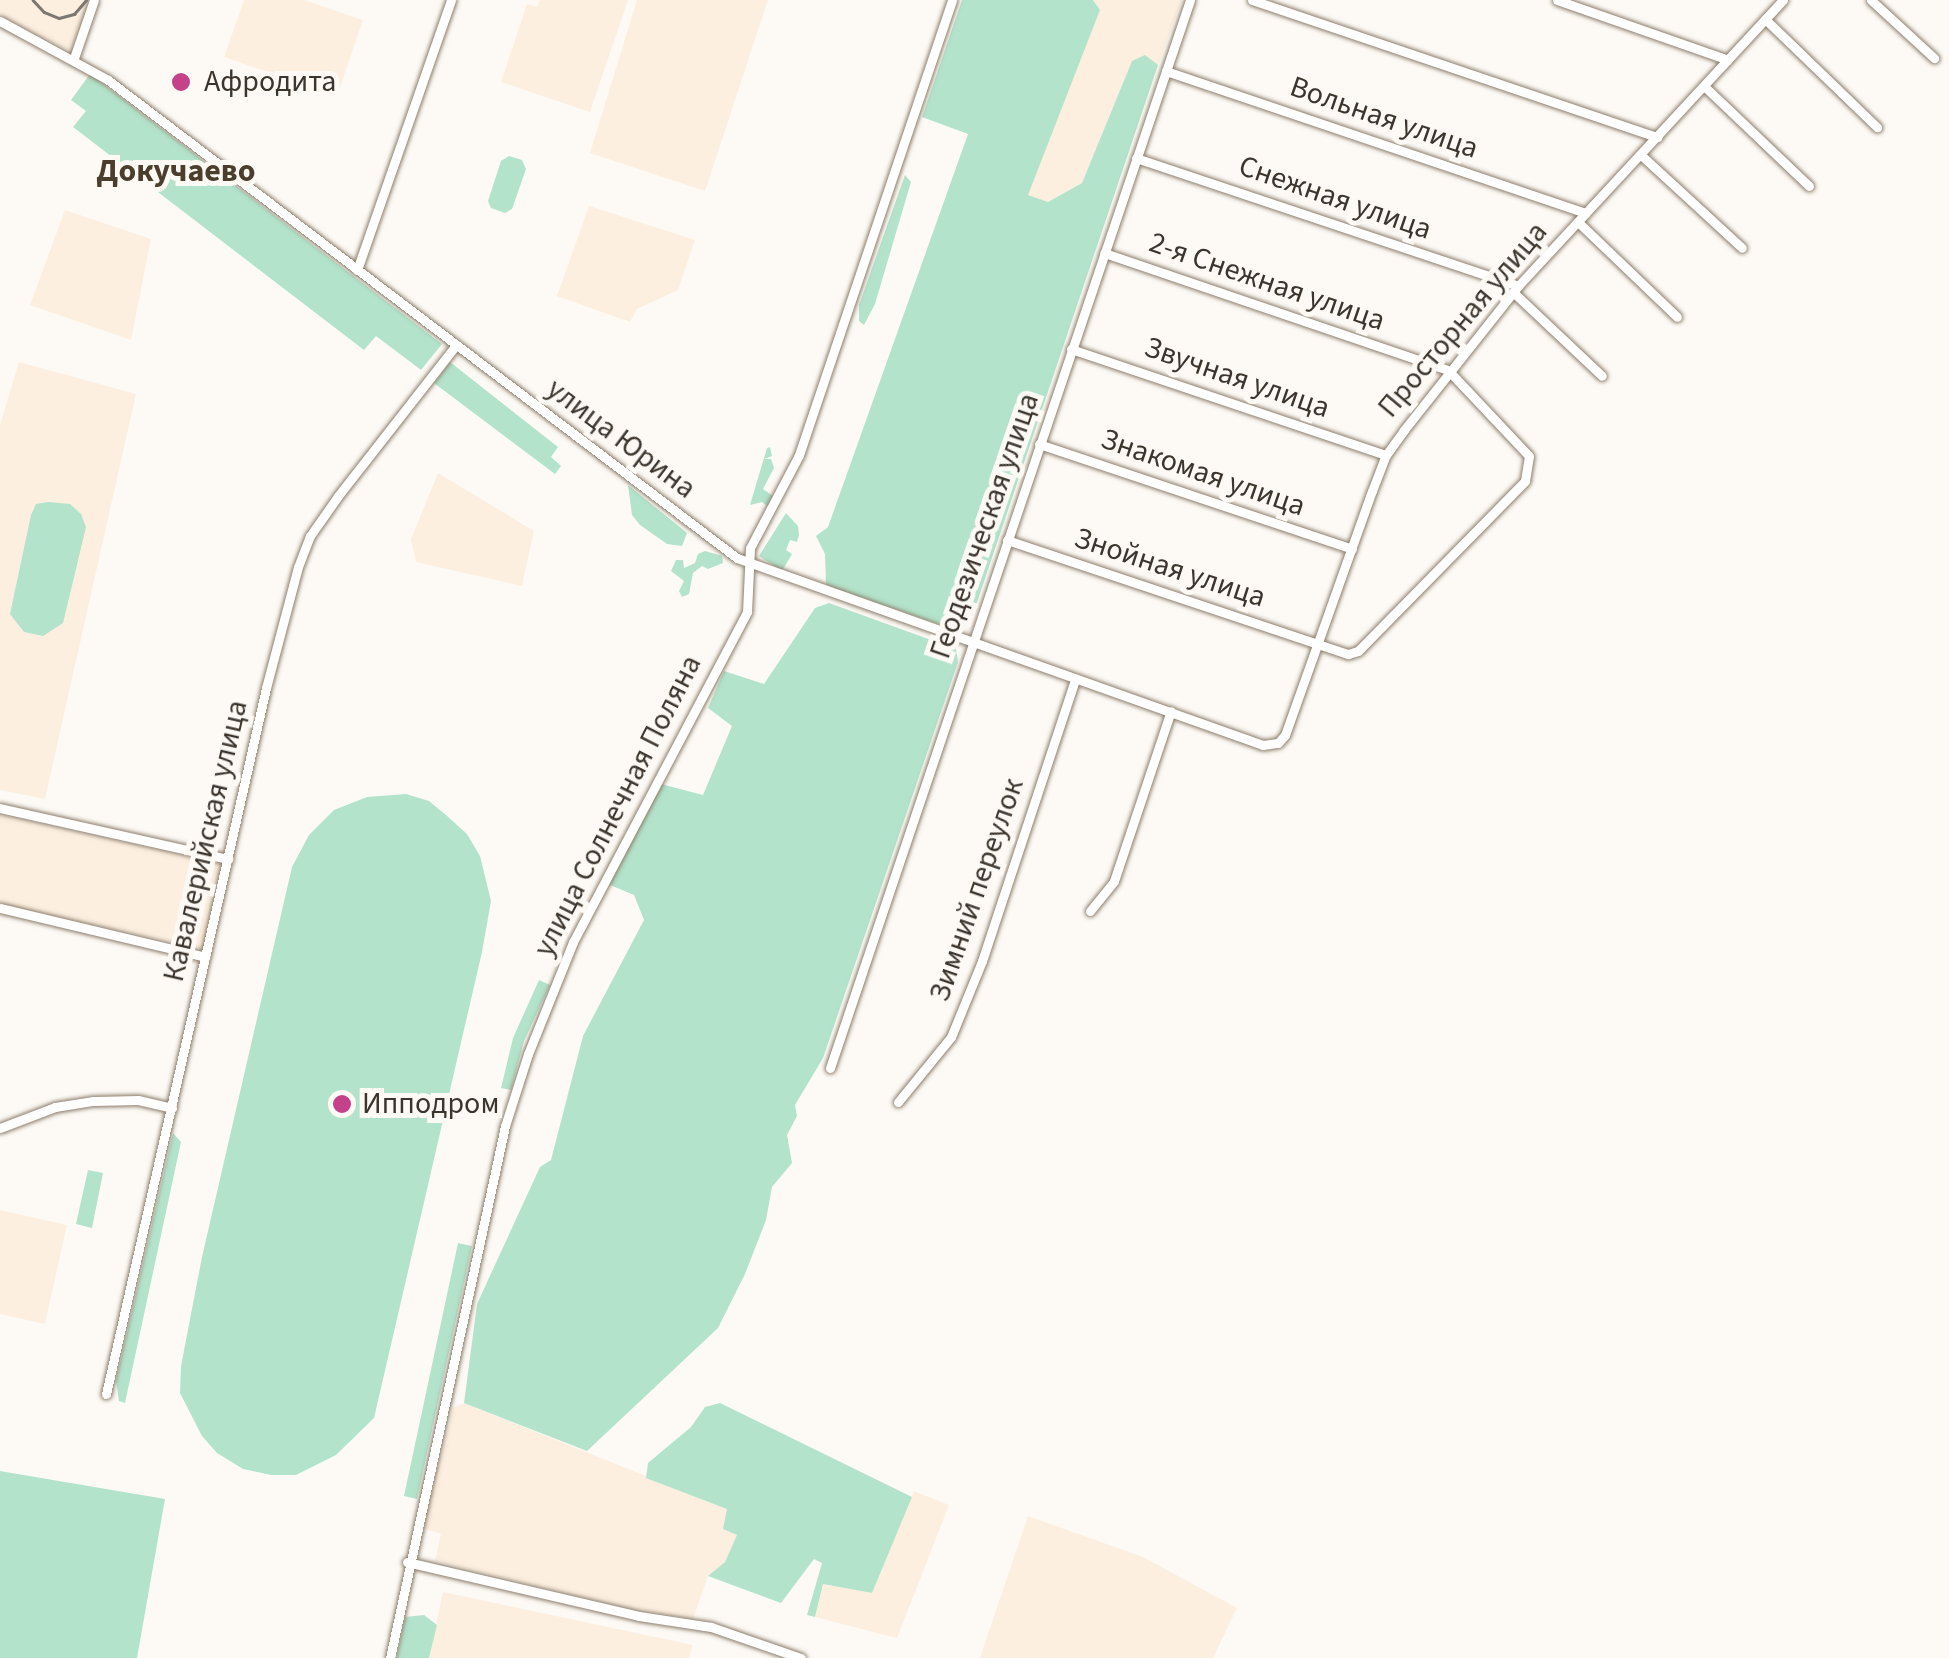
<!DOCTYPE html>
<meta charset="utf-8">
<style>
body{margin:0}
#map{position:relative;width:1949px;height:1658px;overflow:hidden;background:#fdfaf5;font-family:"Source Sans 3",sans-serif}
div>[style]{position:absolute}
.built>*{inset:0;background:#fcefdf}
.green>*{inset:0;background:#b3e3cb}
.roads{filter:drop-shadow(0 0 2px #8c7d6b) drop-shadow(0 0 2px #8c7d6b)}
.minor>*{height:9px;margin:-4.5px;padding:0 4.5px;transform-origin:4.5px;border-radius:4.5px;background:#fff}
.tram>*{height:2.5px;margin:-1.25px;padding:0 1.25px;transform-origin:1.25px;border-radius:1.25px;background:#7c7770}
.dots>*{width:28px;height:28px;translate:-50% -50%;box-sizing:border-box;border:5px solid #fdfaf5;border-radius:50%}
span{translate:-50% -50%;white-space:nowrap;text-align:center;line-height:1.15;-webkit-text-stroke:10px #fdfaf5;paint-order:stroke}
.poi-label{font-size:30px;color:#3b352d}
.left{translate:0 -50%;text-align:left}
.street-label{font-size:30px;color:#3b352d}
.neighbourhood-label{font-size:32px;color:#4b3e2d;font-weight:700}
</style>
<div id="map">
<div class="built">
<i style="clip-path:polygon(0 0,92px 0,72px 52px,0 16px)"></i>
<i style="clip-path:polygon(244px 0,304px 0,363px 20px,337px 96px,224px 57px)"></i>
<i style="clip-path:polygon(540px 0,628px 0,590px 112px,501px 82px,527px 4px,537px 7px)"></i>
<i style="clip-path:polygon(637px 0,768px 0,705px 191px,590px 153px)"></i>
<i style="clip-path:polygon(1093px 0,1182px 0,1158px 65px,1145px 56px,1132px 61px,1082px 183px,1048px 202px,1027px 195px,1100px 10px)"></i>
<i style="clip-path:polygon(589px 206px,695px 240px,678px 290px,637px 309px,630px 322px,557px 296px)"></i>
<i style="clip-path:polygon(65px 210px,151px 239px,131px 340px,30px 305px)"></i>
<i style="clip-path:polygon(19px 362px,136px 394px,45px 799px,0 790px,0 425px)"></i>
<i style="clip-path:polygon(438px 473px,534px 531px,522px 586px,416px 562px,411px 539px)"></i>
<i style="clip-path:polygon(0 815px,223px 864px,203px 949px,0 904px)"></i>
<i style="clip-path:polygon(0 1210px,67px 1225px,45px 1324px,0 1314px)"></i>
<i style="clip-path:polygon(464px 1403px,728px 1509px,738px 1534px,725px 1562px,708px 1576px,693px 1619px,623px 1607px,435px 1561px,441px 1534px,423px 1528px,453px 1408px)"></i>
<i style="clip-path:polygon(914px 1491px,949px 1505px,897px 1638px,815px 1617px,823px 1584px,872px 1593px)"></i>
<i style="clip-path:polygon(1028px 1516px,1143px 1557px,1237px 1608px,1213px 1658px,980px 1658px)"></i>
<i style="clip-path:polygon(443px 1592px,693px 1645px,689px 1658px,429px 1658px)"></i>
</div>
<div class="green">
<i style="clip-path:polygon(962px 0,1093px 0,1100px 10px,1028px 195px,1048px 202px,1082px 183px,1132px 61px,1145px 55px,1158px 65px,970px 623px,956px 630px,826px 585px,825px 554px,816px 536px,828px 527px,968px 134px,922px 117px)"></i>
<i style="clip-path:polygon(90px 74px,442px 344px,421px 370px,376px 336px,364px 350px,73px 127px,86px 111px,71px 100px)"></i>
<i style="clip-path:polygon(509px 156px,522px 160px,526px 169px,512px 209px,505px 213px,491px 208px,488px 201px,501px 161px)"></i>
<i style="clip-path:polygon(905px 175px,911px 182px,875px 304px,864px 325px,859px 321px,859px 305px)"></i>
<i style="clip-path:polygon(450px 362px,558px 447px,551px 457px,561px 466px,555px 474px,434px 383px)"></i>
<i style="clip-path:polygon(770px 447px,772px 456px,764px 459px,771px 459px,774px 468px,763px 489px,773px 496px,767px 506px,762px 502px,750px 505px,767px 448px)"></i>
<i style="clip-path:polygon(628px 485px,687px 533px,682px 546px,667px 544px,640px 525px,632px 515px)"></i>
<i style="clip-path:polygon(48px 502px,70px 504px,81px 514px,86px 527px,63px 623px,43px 636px,24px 632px,10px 614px,31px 515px,36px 504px)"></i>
<i style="clip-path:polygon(786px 513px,798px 526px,799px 535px,797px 542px,790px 540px,786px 550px,792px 554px,782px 571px,759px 556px)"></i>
<i style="clip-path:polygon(705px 551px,722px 556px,723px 563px,708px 569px,702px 566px,693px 573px,689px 594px,682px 597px,679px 591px,684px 581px,671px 571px,676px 560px,683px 560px,684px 568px,695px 563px,698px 554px)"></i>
<i style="clip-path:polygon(829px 603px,956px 649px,958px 662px,823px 1058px,795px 1105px,797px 1116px,787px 1135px,792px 1163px,772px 1187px,766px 1220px,745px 1274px,718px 1328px,587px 1451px,464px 1403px,477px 1304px,540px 1167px,551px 1160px,583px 1036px,644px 920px,634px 895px,610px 885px,618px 863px,661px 784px,703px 795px,732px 726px,708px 708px,724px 671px,764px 684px,815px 608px)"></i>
<i style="clip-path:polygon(406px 794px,429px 801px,446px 815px,467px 834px,480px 856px,491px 901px,482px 952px,374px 1418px,336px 1455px,296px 1475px,271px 1475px,243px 1469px,217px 1453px,202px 1436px,180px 1393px,181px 1366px,202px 1257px,292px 867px,309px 835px,334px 810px,367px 797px)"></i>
<i style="clip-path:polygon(539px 980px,550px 985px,524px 1041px,511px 1090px,501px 1088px,513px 1038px)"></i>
<i style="clip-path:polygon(173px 1133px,181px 1142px,125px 1403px,119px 1401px,116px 1381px)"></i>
<i style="clip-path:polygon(88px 1170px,103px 1173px,92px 1228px,76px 1224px)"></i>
<i style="clip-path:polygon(458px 1243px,472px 1246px,417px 1499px,404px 1496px)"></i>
<i style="clip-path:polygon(720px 1403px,912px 1497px,872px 1593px,823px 1584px,815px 1617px,807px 1615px,822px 1563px,814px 1559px,781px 1603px,708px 1576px,725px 1562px,737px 1535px,723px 1529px,727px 1509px,646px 1478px,648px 1463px,691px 1427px,705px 1407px)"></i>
<i style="clip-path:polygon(0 1471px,165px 1499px,137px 1658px,0 1658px)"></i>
<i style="clip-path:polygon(424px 1615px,437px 1625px,429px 1658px,397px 1658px,405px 1617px)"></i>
</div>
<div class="roads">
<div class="minor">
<i style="left:1252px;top:0;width:428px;rotate:18.7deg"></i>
<i style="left:1557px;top:0;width:181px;rotate:19.3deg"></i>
<i style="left:1871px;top:0;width:86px;rotate:42.6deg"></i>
<i style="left:1765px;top:19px;width:156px;rotate:44deg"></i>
<i style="left:0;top:21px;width:123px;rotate:28.6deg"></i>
<i style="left:108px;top:80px;width:790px;rotate:37.23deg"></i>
<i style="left:737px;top:558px;width:558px;rotate:19.57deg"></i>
<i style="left:1263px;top:745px;width:15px;rotate:-8deg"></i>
<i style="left:1278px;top:743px;width:11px;rotate:-49deg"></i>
<i style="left:1285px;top:735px;width:259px;rotate:-70.4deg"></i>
<i style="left:1372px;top:491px;width:39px;rotate:-69deg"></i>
<i style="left:1386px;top:455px;width:31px;rotate:-54deg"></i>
<i style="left:1404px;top:430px;width:184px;rotate:-51.6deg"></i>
<i style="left:1518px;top:286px;width:390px;rotate:-47.2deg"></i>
<i style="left:74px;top:58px;width:61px;rotate:-71deg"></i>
<i style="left:1166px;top:71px;width:443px;rotate:18.7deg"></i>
<i style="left:1704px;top:86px;width:145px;rotate:43.6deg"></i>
<i style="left:1641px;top:155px;width:137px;rotate:42.6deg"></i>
<i style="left:1136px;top:158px;width:403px;rotate:18.5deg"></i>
<i style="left:1578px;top:222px;width:137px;rotate:43.8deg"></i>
<i style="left:357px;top:270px;width:286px;rotate:-70.8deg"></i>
<i style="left:1513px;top:292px;width:122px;rotate:43.3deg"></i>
<i style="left:1071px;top:349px;width:332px;rotate:18.6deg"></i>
<i style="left:1039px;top:444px;width:330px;rotate:18.5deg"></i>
<i style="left:1007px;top:540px;width:360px;rotate:18.5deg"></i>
<i style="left:1348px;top:654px;width:10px;rotate:-17deg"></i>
<i style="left:1358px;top:651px;width:238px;rotate:-45.5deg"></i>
<i style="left:1525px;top:481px;width:25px;rotate:-81deg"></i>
<i style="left:1529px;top:456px;width:118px;rotate:-133.3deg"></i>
<i style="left:1448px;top:370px;width:363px;rotate:-161.2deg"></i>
<i style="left:0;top:808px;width:234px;rotate:12.6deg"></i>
<i style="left:0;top:908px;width:211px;rotate:13.4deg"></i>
<i style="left:1090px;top:911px;width:38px;rotate:-51deg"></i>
<i style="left:1114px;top:881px;width:179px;rotate:-71.5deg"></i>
<i style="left:830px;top:1068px;width:1127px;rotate:-71.37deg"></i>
<i style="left:898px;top:1102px;width:84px;rotate:-50.8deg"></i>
<i style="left:951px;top:1037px;width:82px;rotate:-67.8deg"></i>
<i style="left:982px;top:961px;width:297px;rotate:-71.7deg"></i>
<i style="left:0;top:1128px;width:59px;rotate:-20.9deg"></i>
<i style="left:55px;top:1107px;width:39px;rotate:-9deg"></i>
<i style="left:94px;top:1101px;width:44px;rotate:-1.3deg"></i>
<i style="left:138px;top:1100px;width:35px;rotate:13deg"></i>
<i style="left:106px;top:1394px;width:724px;rotate:-77.23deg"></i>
<i style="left:266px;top:688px;width:125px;rotate:-75.2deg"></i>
<i style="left:298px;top:567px;width:33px;rotate:-69deg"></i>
<i style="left:310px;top:536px;width:49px;rotate:-55deg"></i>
<i style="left:338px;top:496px;width:192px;rotate:-52deg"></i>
<i style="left:407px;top:1562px;width:238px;rotate:13.1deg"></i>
<i style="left:639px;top:1616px;width:73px;rotate:8.7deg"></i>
<i style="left:711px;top:1627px;width:95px;rotate:19deg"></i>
<i style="left:390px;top:1658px;width:544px;rotate:-77.8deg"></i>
<i style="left:505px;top:1126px;width:76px;rotate:-72.3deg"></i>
<i style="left:528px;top:1054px;width:121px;rotate:-68.1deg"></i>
<i style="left:573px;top:942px;width:373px;rotate:-62.2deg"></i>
<i style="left:747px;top:612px;width:64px;rotate:-87.3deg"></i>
<i style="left:750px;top:548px;width:105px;rotate:-62.2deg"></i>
<i style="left:799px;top:455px;width:480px;rotate:-71.4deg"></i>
</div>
</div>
<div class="tram">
<i style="left:33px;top:0;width:16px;rotate:47deg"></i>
<i style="left:44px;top:12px;width:16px;rotate:22deg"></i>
<i style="left:59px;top:18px;width:16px;rotate:-15deg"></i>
<i style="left:74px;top:14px;width:18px;rotate:-49deg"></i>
</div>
<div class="dots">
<i style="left:181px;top:82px;background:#c3428a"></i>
<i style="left:342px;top:1104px;background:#c3428a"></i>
</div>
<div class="poi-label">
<span class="left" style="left:204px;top:82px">Афродита</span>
<span class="left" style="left:362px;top:1104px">Ипподром</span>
</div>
<div class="street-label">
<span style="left:1384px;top:118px;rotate:19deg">Вольная улица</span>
<span style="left:1335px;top:198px;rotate:19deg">Снежная улица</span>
<span style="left:1267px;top:282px;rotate:19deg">2-я Снежная улица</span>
<span style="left:1463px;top:320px;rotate:-50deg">Просторная улица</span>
<span style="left:1237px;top:378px;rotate:19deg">Звучная улица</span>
<span style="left:621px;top:439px;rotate:37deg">улица Юрина</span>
<span style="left:1203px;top:473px;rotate:19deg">Знакомая улица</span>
<span style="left:985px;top:526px;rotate:-71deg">Геодезическая улица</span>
<span style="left:1170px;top:568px;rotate:18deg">Знойная улица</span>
<span style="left:618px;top:806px;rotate:-63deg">улица Солнечная Поляна</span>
<span style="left:206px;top:841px;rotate:-77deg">Кавалерийская улица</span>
<span style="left:977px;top:890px;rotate:-71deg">Зимний переулок</span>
</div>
<div class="neighbourhood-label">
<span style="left:176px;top:171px">Докучаево</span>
</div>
</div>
